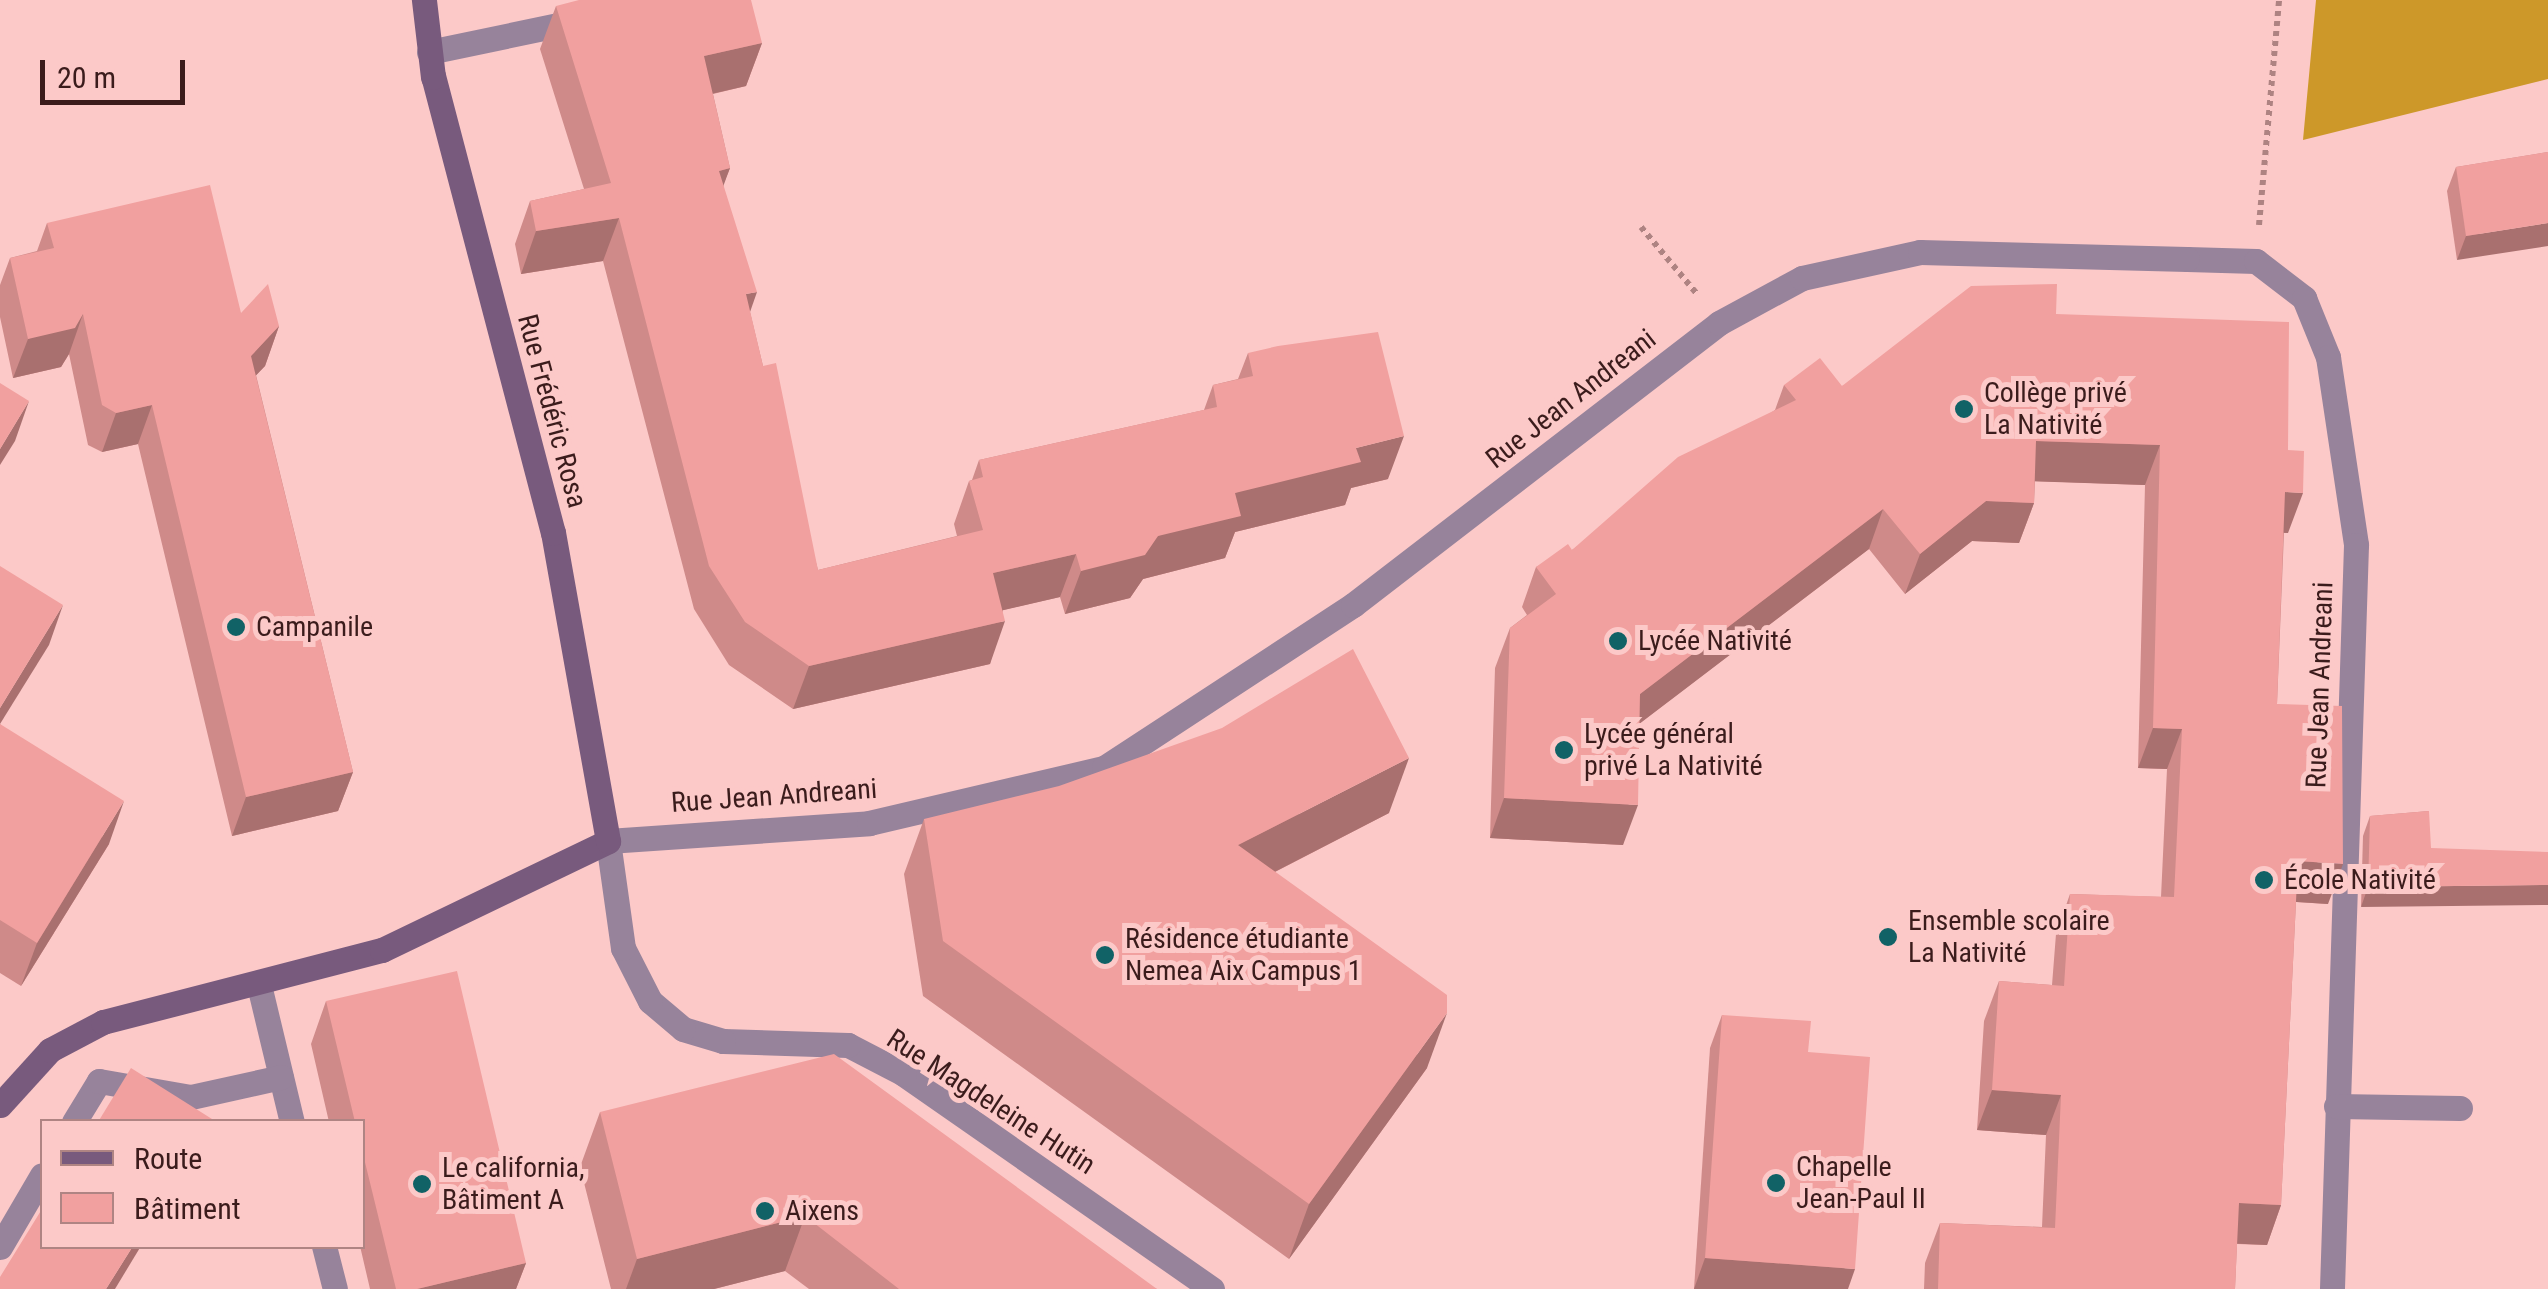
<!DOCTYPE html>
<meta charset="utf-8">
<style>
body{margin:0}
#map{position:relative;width:2548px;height:1289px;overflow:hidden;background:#fcc9c8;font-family:"Roboto Condensed",sans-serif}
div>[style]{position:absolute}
.forest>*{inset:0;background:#cd9829}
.path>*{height:6px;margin-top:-3px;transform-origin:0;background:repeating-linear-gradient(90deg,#ae8382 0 5px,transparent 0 10px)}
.lane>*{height:25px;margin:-12.5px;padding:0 12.5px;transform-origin:12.5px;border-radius:12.5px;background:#97839b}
.street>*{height:25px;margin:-12.5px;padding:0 12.5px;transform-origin:12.5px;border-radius:12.5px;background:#97839b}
.secondary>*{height:25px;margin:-12.5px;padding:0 12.5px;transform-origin:12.5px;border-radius:12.5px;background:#785a7d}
.wall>*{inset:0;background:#cf8a89}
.shaded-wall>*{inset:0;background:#a9706f}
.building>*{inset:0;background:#f1a09f}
.dots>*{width:28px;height:28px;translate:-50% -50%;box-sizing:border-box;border:5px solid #fcc9c8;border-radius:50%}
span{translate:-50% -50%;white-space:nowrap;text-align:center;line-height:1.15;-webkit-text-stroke:10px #fcc9c8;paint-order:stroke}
.poi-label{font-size:28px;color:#3b1c1c}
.left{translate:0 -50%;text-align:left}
.street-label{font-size:28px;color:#3b1c1c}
.legend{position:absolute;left:40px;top:1119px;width:325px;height:130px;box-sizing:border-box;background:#fcc9c8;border:2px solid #af8483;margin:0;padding:12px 18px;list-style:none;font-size:30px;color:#3b1c1c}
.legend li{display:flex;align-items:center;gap:20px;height:50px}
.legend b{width:50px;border:2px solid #af8483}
.scale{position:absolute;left:40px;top:60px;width:145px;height:45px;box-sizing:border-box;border:5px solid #3b1c1c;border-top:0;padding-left:12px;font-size:30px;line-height:35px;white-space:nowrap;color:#3b1c1c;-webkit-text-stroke:8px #fcc9c8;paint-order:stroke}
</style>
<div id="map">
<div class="forest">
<i style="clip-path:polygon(2316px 0,2548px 0,2548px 79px,2303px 140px)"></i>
</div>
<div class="path">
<i style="left:2259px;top:225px;width:226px;rotate:-84.9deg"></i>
<i style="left:1641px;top:227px;width:87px;rotate:50.1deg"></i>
</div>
<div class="lane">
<i style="left:429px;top:52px;width:171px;rotate:-11.8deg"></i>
<i style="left:2187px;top:259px;width:69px;rotate:1.7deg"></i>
<i style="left:2256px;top:261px;width:61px;rotate:37.6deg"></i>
<i style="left:2304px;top:298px;width:64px;rotate:67.9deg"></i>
<i style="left:2328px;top:357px;width:190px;rotate:81.5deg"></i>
<i style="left:2356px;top:545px;width:744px;rotate:91.85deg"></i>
<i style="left:259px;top:985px;width:141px;rotate:76.5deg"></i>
<i style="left:2336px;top:1106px;width:124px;rotate:0.9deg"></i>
<i style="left:74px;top:1122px;width:48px;rotate:-58.6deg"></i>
<i style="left:99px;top:1081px;width:93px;rotate:9.9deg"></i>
<i style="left:191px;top:1097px;width:92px;rotate:-12.5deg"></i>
<i style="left:324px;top:1246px;width:44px;rotate:75.7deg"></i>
<i style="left:0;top:1247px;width:83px;rotate:-59.7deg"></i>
</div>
<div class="street">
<i style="left:1212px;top:1289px;width:376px;rotate:-145.1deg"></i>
<i style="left:904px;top:1074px;width:63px;rotate:-152.6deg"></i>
<i style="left:848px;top:1045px;width:125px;rotate:-178.2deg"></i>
<i style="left:723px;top:1041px;width:42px;rotate:-163.3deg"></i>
<i style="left:683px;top:1029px;width:43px;rotate:-139.7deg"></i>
<i style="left:650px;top:1001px;width:59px;rotate:-117deg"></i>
<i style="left:623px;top:948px;width:108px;rotate:-98deg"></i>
<i style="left:608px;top:841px;width:262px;rotate:-3.9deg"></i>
<i style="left:869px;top:823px;width:241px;rotate:-13.2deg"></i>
<i style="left:1104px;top:768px;width:298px;rotate:-33.2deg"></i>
<i style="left:1353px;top:605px;width:462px;rotate:-37.6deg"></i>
<i style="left:1719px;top:323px;width:94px;rotate:-28.5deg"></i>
<i style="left:1802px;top:278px;width:121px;rotate:-12.4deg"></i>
<i style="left:1920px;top:252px;width:267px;rotate:1.5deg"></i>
</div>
<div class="secondary">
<i style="left:0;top:1105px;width:74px;rotate:-47.7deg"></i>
<i style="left:50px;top:1050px;width:60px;rotate:-27.8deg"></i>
<i style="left:103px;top:1022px;width:288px;rotate:-14.5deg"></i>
<i style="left:382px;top:950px;width:251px;rotate:-25.7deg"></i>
<i style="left:608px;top:841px;width:313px;rotate:-100.1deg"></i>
<i style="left:553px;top:533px;width:472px;rotate:-104.7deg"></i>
<i style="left:433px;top:77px;width:78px;rotate:-96.7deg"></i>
</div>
<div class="wall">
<i style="clip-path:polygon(556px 6px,762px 43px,746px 86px,713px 94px,730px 168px,723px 185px,750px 312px,763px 366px,818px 570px,957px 536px,954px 524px,969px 481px,972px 480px,979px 460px,1204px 410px,1213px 385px,1238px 379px,1248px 353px,1388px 479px,1351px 488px,1345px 505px,1235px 532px,1225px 558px,1143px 579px,1130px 598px,1065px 614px,1060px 597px,1003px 610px,990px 664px,793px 709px,729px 665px,694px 609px,603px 261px,521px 274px,515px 244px,530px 201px,584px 189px,540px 49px)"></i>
<i style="clip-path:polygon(2548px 152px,2457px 260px,2447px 191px,2456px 167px)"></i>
<i style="clip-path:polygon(47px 223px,241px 313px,279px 326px,265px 366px,256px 375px,353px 772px,338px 811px,232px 836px,138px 444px,102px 452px,88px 445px,69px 354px,61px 367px,13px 378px,0 317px,0 285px,10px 258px,37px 251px)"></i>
<i style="clip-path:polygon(2056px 314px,2288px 450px,2288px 533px,2284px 533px,2277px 704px,2328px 904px,2296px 902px,2281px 1205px,2267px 1245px,2237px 1244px,2235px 1289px,1924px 1289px,1925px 1263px,1940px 1223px,2042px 1227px,2046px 1135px,1977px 1130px,1984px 1021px,1999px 981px,2052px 985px,2056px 934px,2070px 894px,2161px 897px,2167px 769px,2138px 768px,2145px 485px,2035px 481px,2034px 503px,2019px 543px,1972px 541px,1905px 594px,1869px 549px,1640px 723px,1623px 845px,1490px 838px,1495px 668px,1510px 628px,1527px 615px,1522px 607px,1536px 567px,1572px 550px,1775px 410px,1784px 385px,1842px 386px)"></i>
<i style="clip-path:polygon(0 724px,109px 844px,21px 986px,0 973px)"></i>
<i style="clip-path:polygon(2429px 811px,2361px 907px,2363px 836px,2370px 816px)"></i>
<i style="clip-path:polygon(1389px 813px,1275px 872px,1427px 1068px,1289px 1259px,923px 996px,904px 874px,924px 819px)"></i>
<i style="clip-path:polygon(326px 1001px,526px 1263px,516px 1289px,370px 1289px,360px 1246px,362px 1246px,362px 1122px,329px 1122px,311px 1044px)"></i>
<i style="clip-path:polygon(1722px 1015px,1808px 1052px,1848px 1289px,1694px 1289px,1710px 1048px)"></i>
<i style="clip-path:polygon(600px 1112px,1157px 1289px,809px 1289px,785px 1271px,714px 1289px,611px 1289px,580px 1167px)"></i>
</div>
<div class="shaded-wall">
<i style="clip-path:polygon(762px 43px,746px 86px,689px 99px,704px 56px)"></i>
<i style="clip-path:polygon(730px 168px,714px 211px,719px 171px)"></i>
<i style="clip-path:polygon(619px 218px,603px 261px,521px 274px,536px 231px)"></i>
<i style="clip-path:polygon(2548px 223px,2548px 246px,2457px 260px,2466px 236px)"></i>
<i style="clip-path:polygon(757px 292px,742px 335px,746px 294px)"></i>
<i style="clip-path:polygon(83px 314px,69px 354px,61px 367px,13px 378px,28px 339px)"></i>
<i style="clip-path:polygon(279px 326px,265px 366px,237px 395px,251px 356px)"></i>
<i style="clip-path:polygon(29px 401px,15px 441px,0 465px,0 449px)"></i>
<i style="clip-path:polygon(152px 405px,138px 444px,102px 452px,116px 413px)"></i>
<i style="clip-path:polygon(1404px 436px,1388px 479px,1351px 488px,1345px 505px,1235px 532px,1225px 558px,1143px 579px,1130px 598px,1065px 614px,1081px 571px,1158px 536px,1235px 493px,1356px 448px)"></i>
<i style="clip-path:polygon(2036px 441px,2160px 445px,2145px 485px,2022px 481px)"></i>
<i style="clip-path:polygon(2285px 492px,2303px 493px,2288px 533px,2271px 532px)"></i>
<i style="clip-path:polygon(1986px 501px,2034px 503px,2019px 543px,1972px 541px,1905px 594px,1920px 554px)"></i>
<i style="clip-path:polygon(1883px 509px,1869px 549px,1626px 734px,1640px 694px)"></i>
<i style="clip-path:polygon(1076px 554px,1060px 597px,978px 616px,993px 573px)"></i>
<i style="clip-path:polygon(63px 605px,49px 645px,0 724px,0 708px)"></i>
<i style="clip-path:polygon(1005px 621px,990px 664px,793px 709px,809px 666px)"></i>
<i style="clip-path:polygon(2153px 728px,2182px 729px,2167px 769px,2138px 768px)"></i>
<i style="clip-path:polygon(1409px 758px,1389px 813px,1218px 901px,1238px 845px)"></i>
<i style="clip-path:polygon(353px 772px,338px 811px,232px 836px,246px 797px)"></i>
<i style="clip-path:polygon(1504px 798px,1638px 805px,1623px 845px,1490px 838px)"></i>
<i style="clip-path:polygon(124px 801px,109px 844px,21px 986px,37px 943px)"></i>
<i style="clip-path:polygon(2298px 861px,2343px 864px,2328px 904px,2283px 901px)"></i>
<i style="clip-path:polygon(2548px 885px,2548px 905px,2361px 907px,2368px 887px)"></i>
<i style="clip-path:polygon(1447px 1013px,1427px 1068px,1289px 1259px,1309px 1204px)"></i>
<i style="clip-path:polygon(1992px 1090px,2061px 1095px,2046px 1135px,1977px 1130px)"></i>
<i style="clip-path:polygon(2239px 1203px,2281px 1205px,2267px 1245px,2224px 1243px)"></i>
<i style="clip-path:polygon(805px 1216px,785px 1271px,714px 1289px,626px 1289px,637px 1259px)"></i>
<i style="clip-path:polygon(133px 1246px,141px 1246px,115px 1289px,106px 1289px)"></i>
<i style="clip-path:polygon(1705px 1258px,1855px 1269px,1848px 1289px,1694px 1289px)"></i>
<i style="clip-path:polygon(526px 1263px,516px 1289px,417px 1289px)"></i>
</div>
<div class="building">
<i style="clip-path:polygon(579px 0,751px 0,762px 43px,704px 56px,730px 168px,719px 171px,757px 292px,746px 294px,763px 366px,776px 363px,818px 570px,983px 530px,969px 481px,983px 477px,979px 460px,1217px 407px,1213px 385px,1253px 376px,1248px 353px,1278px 346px,1378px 332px,1404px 436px,1356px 448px,1361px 462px,1235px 493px,1241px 516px,1158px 536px,1145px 555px,1081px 571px,1076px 554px,993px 573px,1005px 621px,809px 666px,745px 622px,709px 566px,619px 218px,536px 231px,530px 201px,611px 183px,556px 6px)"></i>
<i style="clip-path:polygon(2548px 152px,2548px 223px,2466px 236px,2456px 167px)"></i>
<i style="clip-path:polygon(210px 185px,241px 313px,268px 284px,279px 326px,251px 356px,353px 772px,246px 797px,152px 405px,116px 413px,102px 405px,83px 314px,75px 328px,28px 339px,10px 258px,54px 248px,47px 223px)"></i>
<i style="clip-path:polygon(2057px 284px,2056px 314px,2289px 322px,2288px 450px,2304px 451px,2303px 493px,2285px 492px,2277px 704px,2342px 706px,2343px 864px,2298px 861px,2281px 1205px,2239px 1203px,2235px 1289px,1938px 1289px,1940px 1223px,2055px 1228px,2061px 1095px,1992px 1090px,1999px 981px,2064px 986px,2070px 894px,2174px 897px,2182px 729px,2153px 728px,2160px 445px,2036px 441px,2034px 503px,1986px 501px,1920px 554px,1883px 509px,1640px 694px,1638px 805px,1504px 798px,1510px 628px,1556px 594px,1536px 567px,1568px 544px,1572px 550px,1678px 457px,1796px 400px,1784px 385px,1820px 358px,1842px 386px,1971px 286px)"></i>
<i style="clip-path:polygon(0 383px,29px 401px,0 449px)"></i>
<i style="clip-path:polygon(0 566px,63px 605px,0 708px)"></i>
<i style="clip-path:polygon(1353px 649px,1409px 758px,1238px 845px,1447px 995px,1447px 1013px,1309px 1204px,943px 941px,924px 819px,1059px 786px,1222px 728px)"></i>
<i style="clip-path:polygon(0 724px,124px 801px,37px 943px,0 920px)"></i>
<i style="clip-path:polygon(2429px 811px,2431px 848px,2548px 852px,2548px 885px,2368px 887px,2370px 816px)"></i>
<i style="clip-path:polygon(457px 971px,526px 1263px,417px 1289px,396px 1289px,362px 1150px,362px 1122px,355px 1122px,326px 1001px)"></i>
<i style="clip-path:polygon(1722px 1015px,1811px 1021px,1808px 1052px,1870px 1057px,1855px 1269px,1705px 1258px)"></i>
<i style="clip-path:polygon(834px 1054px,1157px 1289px,899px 1289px,805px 1216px,637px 1259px,600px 1112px)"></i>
<i style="clip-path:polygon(131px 1068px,212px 1119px,211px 1122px,98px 1122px)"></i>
<i style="clip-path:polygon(42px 1209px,42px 1246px,133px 1246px,106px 1289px,0 1289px,0 1277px)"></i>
</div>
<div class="dots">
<i style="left:1964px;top:409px;background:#116266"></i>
<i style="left:236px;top:627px;background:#116266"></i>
<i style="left:1618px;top:641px;background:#116266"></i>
<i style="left:1564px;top:750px;background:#116266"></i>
<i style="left:2264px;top:880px;background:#116266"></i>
<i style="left:1888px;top:937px;background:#116266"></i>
<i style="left:1105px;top:955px;background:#116266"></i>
<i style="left:1776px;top:1183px;background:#116266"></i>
<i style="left:422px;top:1184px;background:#116266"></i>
<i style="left:765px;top:1211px;background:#116266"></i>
</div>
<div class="poi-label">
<span class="left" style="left:1984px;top:409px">Collège privé<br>La Nativité</span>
<span class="left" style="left:256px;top:627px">Campanile</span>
<span class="left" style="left:1638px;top:641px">Lycée Nativité</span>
<span class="left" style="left:1584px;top:750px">Lycée général<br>privé La Nativité</span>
<span class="left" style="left:2284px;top:880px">École Nativité</span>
<span class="left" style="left:1908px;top:937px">Ensemble scolaire<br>La Nativité</span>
<span class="left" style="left:1125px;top:955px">Résidence étudiante<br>Nemea Aix Campus 1</span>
<span class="left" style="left:1796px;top:1183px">Chapelle<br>Jean-Paul II</span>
<span class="left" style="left:442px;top:1184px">Le california,<br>Bâtiment A</span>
<span class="left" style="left:785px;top:1211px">Aixens</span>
</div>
<div class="street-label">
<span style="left:1571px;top:399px;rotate:-38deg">Rue Jean Andreani</span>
<span style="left:552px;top:411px;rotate:75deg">Rue Frédéric Rosa</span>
<span style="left:2320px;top:685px;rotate:-88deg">Rue Jean Andreani</span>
<span style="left:774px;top:796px;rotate:-4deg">Rue Jean Andreani</span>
<span style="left:991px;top:1102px;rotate:33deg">Rue Magdeleine Hutin</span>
</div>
<ul class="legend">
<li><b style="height:12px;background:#785a7d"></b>Route</li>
<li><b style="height:28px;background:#f1a09f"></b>Bâtiment</li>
</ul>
<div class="scale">20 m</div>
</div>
